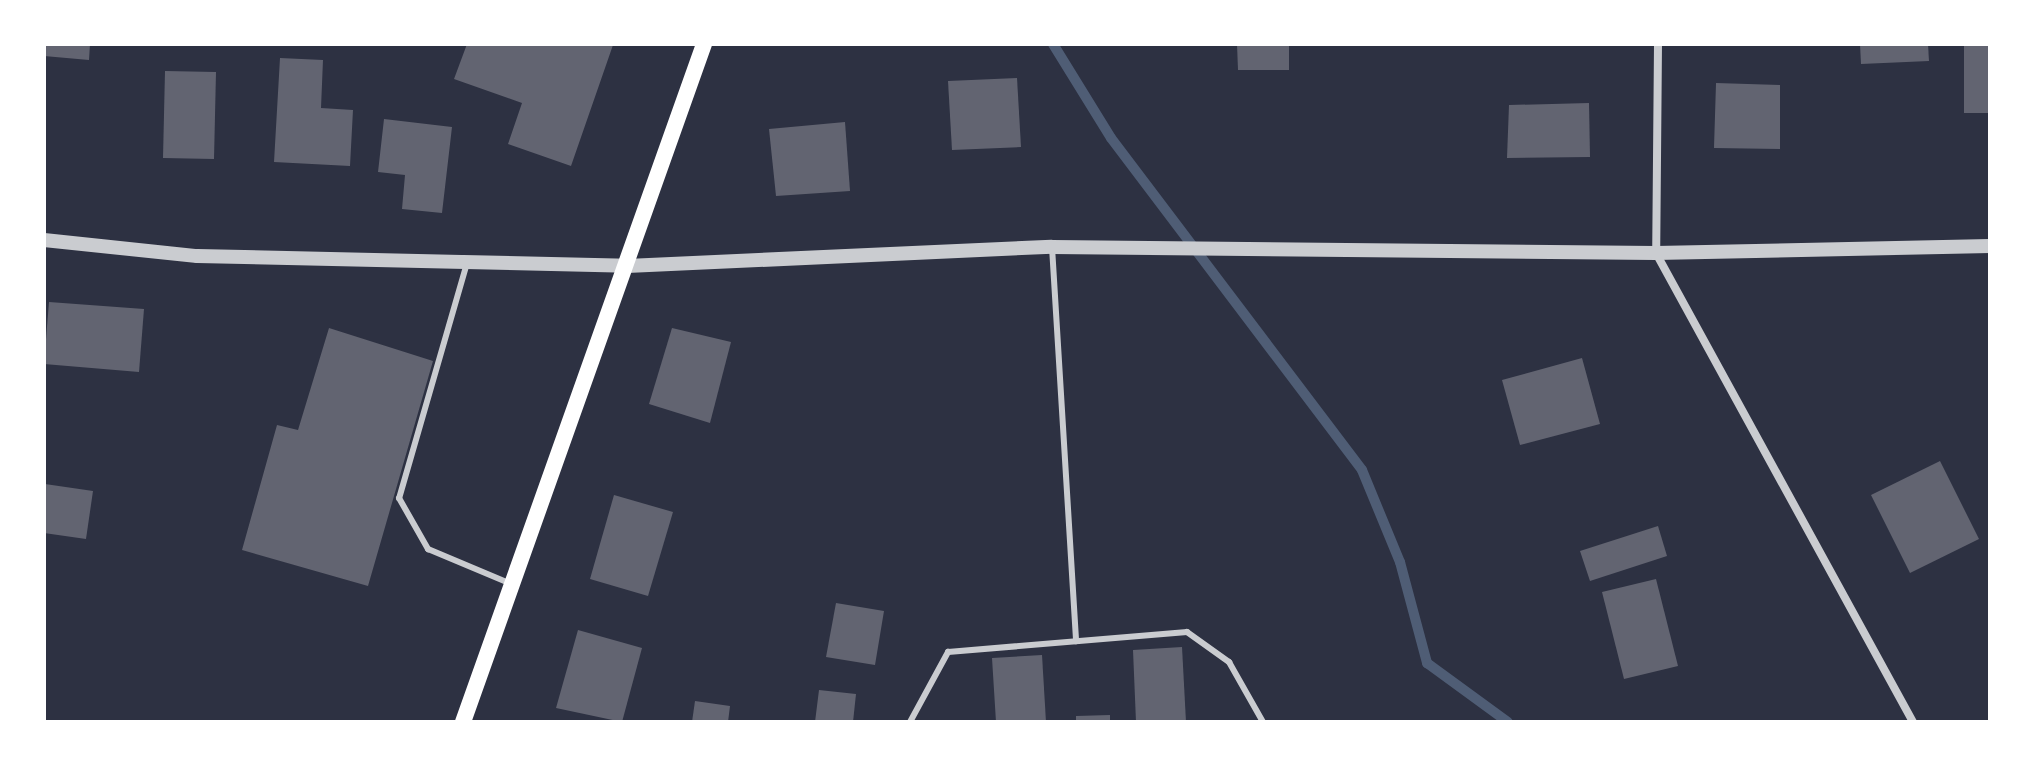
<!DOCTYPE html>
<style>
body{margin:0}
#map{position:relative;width:2034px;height:766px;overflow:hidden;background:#2d3142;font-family:"Source Serif 4",serif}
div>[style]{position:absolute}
.stream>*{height:10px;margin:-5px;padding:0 5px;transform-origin:5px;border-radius:5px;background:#4f5d75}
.building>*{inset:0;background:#626471}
.service>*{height:6px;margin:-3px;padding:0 3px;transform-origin:3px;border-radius:3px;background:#caccd0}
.minor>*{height:8px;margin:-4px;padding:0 4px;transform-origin:4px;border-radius:4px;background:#caccd0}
.tertiary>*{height:14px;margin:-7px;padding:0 7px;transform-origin:7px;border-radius:7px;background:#caccd0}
.secondary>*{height:16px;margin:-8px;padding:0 8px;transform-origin:8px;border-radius:8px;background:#fff}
span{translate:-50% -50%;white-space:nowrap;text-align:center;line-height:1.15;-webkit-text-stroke:8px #fff;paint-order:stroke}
.frame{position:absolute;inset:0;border:46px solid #fff;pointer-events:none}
</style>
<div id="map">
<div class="stream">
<i style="left:1053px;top:44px;width:110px;rotate:58.3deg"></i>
<i style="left:1111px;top:138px;width:416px;rotate:52.9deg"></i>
<i style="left:1362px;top:470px;width:100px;rotate:67.6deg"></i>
<i style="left:1400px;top:562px;width:105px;rotate:75deg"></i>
<i style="left:1427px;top:663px;width:100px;rotate:36.1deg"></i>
</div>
<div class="building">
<i style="clip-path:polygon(44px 44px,90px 44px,89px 60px,44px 56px)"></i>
<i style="clip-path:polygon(467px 44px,613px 45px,571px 166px,508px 144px,522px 103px,454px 79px)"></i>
<i style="clip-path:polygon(1237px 44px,1289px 44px,1289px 70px,1238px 70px)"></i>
<i style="clip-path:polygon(1860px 44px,1928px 44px,1929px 61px,1861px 64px)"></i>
<i style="clip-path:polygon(1964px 44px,1990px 44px,1990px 113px,1964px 113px)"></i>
<i style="clip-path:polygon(280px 58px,323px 60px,321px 108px,353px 110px,350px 166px,274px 162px)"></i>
<i style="clip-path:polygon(165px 71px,216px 72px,214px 159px,163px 158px)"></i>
<i style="clip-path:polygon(1017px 78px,1021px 147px,952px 150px,948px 81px)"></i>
<i style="clip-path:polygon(1716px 83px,1780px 85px,1780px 149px,1714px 148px)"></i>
<i style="clip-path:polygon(1589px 103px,1590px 157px,1507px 158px,1509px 105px)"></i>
<i style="clip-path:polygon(384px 119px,452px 127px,442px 213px,402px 209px,405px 175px,378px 172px)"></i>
<i style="clip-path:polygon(845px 122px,850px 191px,776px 196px,769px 129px)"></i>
<i style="clip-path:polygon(49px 302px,144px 309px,139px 372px,44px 364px)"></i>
<i style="clip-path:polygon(329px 328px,433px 361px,368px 586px,242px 550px,277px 425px,298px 430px)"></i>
<i style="clip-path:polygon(672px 328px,731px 342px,710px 423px,649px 404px)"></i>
<i style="clip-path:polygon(1582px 358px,1600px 424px,1520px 445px,1502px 380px)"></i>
<i style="clip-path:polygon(1940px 461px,1979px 539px,1910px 573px,1871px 495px)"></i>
<i style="clip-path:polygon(45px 484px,93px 491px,86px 539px,44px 533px)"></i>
<i style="clip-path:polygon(614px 495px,673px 512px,648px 596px,590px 579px)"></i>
<i style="clip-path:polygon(1658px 526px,1667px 556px,1590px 581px,1580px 551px)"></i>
<i style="clip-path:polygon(1656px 579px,1678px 666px,1624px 679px,1602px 592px)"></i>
<i style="clip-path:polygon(836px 603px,884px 611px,875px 665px,826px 657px)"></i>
<i style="clip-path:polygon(578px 630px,642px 648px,622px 722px,556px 708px)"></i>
<i style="clip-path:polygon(1182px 647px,1186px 722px,1136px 722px,1133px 650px)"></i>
<i style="clip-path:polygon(1042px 655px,1046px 722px,996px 722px,992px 658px)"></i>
<i style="clip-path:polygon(819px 690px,856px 694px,853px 722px,815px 722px)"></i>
<i style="clip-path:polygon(695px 701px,730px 706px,728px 722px,692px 722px)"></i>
<i style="clip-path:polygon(1110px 715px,1110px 722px,1076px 722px,1076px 716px)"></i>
</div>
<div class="service">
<i style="left:1052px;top:247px;width:395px;rotate:86.5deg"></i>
<i style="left:467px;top:263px;width:245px;rotate:106.1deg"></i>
<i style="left:399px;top:498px;width:59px;rotate:60.4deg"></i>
<i style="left:428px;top:549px;width:88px;rotate:22.8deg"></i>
<i style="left:910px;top:722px;width:80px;rotate:-61.5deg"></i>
<i style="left:948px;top:652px;width:240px;rotate:-4.8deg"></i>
<i style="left:1187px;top:632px;width:52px;rotate:35.5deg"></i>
<i style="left:1229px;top:662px;width:69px;rotate:60.5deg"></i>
</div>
<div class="minor">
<i style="left:1658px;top:44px;width:209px;rotate:90.5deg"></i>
<i style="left:1656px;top:253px;width:535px;rotate:61.28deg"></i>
</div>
<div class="tertiary">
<i style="left:44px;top:240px;width:154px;rotate:6deg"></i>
<i style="left:197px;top:256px;width:430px;rotate:1.3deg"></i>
<i style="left:627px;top:266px;width:425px;rotate:-2.6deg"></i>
<i style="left:1052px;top:247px;width:604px;rotate:0.57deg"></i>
<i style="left:1656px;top:253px;width:334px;rotate:-1.2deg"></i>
</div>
<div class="secondary">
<i style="left:463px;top:722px;width:720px;rotate:-70.43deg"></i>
</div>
<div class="frame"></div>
</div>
